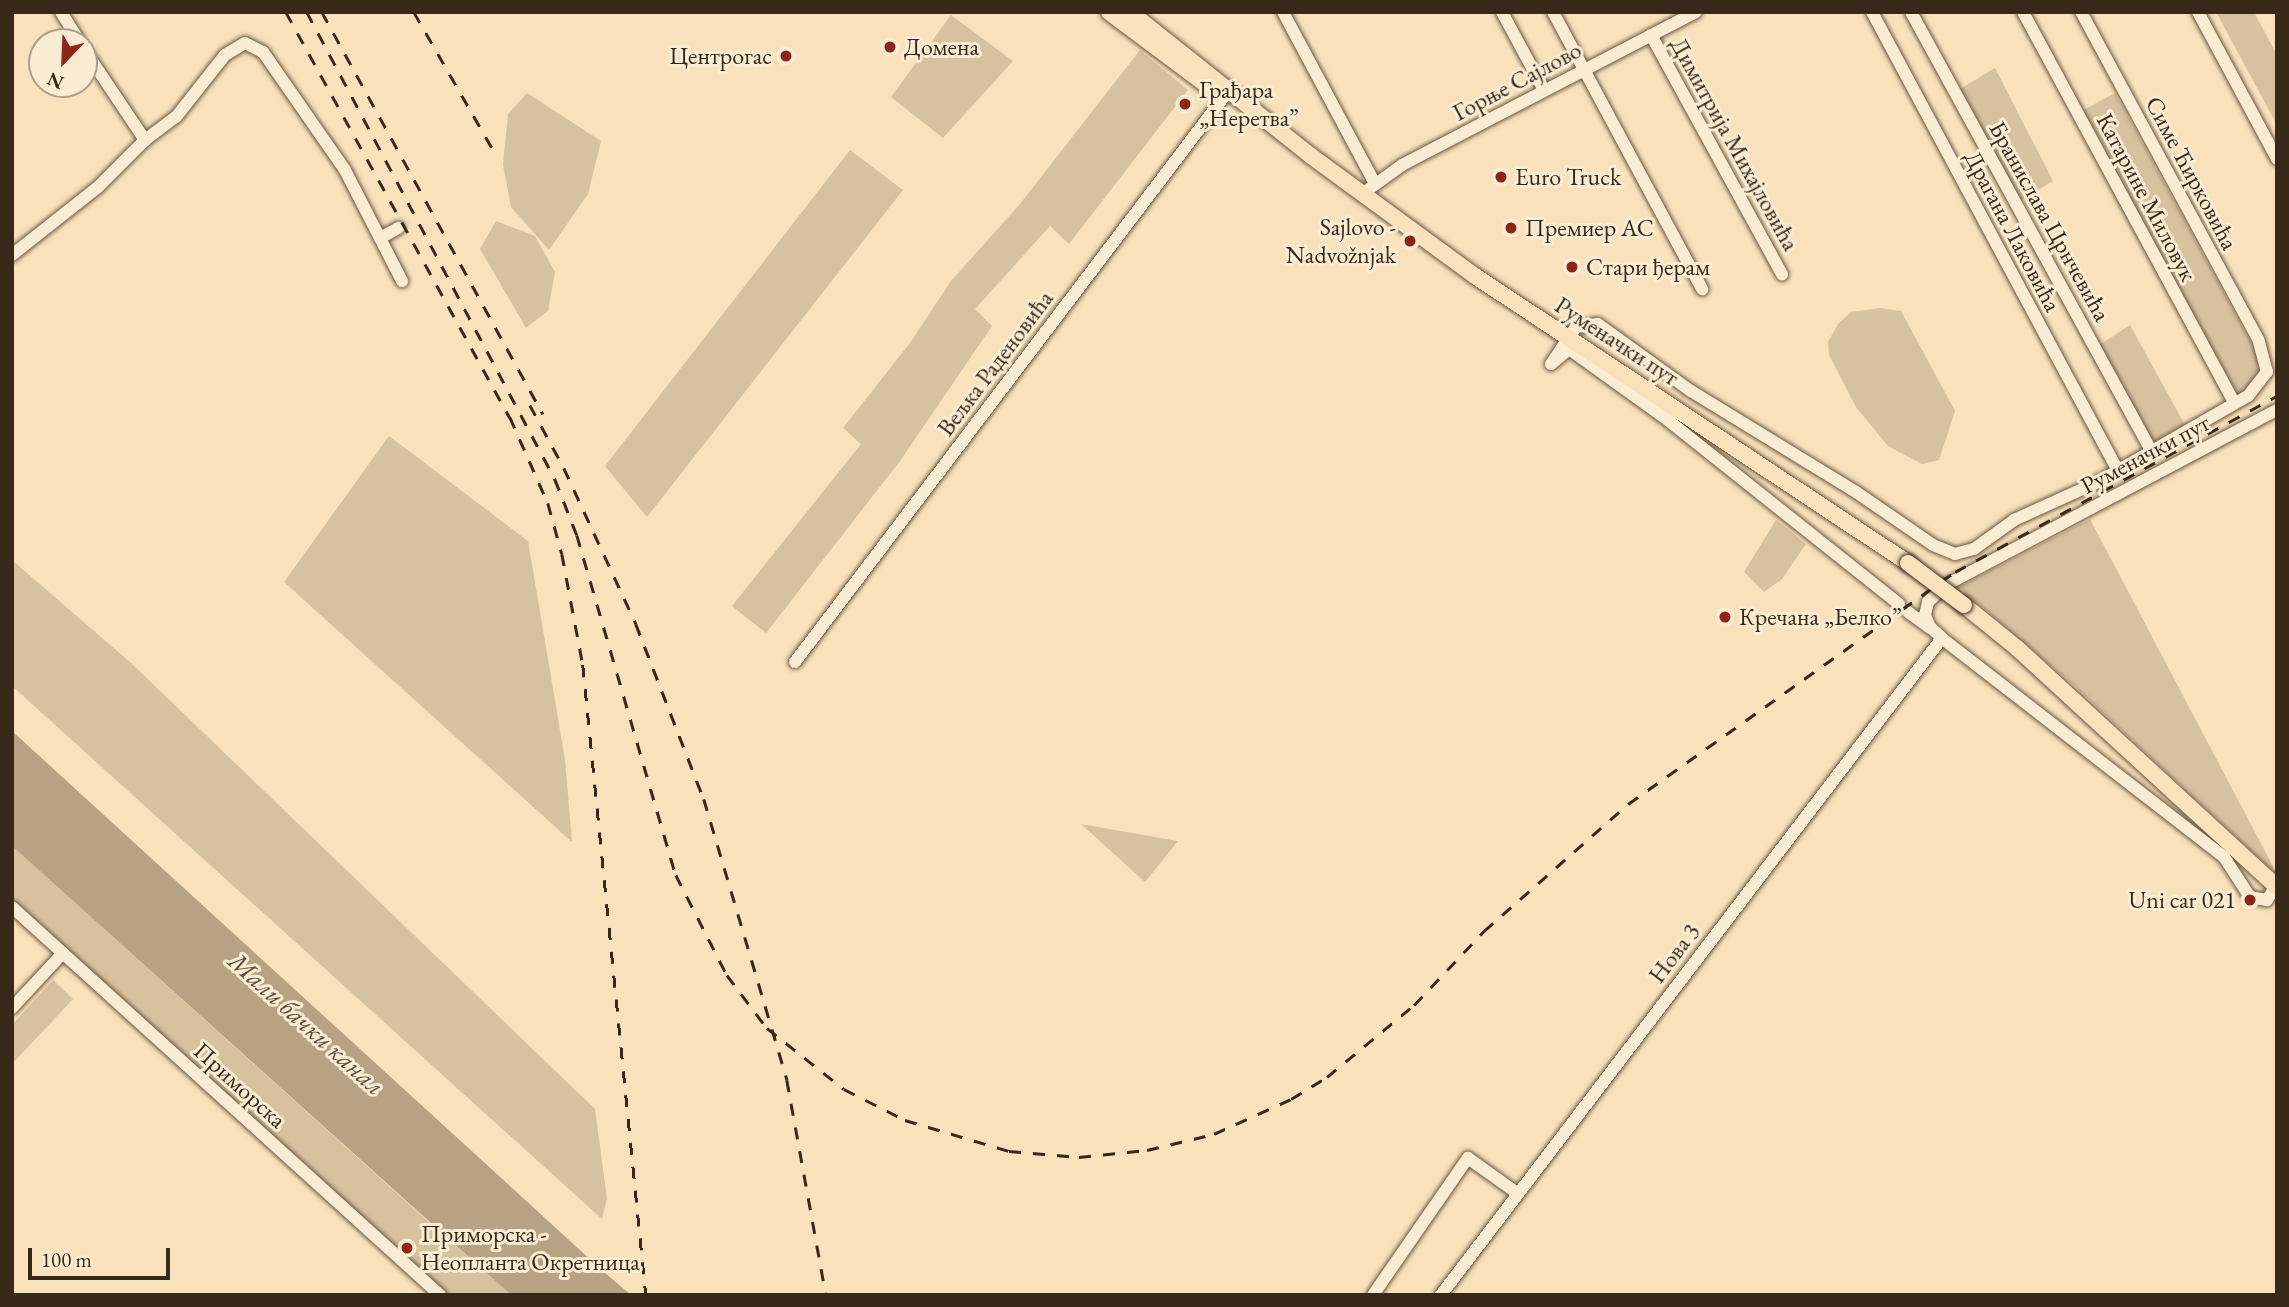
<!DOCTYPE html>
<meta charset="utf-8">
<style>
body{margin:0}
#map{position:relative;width:2289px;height:1307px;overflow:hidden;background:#f8e1bb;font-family:"EB Garamond",serif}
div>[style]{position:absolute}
.green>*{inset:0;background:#d7c2a0}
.water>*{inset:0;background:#b7a284}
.roads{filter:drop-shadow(0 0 2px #685642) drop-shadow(0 0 2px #685642)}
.minor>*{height:12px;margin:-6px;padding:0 6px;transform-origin:6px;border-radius:6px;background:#faecd3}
.major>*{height:16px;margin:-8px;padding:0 8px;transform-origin:8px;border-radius:8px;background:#f8e1bb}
.rail>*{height:2.5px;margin-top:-1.25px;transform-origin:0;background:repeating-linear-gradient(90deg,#38281a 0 12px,transparent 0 24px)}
.bridges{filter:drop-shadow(0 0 2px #38281a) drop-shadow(0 0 2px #38281a)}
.major-bridge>*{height:16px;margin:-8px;padding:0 8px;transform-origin:8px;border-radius:8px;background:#f8e1bb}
.dots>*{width:19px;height:19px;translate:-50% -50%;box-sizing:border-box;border:4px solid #faecd3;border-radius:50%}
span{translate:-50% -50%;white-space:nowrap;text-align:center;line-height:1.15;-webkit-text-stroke:6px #faecd3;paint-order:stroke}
.poi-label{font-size:24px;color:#38281a}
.left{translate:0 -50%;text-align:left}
.right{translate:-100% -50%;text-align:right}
.street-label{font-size:24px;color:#38281a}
.water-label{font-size:26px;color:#5e4d3a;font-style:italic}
.frame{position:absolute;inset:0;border:14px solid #38281a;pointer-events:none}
.north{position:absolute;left:28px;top:28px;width:70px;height:70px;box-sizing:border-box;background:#faecd3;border:2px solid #ac9e89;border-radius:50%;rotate:203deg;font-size:19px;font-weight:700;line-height:28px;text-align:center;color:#38281a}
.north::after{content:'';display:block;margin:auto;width:24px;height:32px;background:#8f2418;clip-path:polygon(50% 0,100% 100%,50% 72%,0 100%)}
.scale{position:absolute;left:28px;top:1248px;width:142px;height:32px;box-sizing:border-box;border:4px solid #38281a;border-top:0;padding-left:9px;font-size:21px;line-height:24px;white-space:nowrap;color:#38281a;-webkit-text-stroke:5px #faecd3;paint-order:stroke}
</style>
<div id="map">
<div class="green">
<i style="clip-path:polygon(2216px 12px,2254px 12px,2277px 55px,2277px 125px)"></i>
<i style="clip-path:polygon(951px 15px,1013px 61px,943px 138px,891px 97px)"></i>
<i style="clip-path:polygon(1140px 50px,1188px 90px,1069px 244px,1050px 226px,975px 309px,992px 326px,900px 461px,766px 633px,732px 606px,861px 444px,843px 428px,910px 343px,951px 281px,1020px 204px)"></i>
<i style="clip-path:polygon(1995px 68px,2053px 181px,2021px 200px,1960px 89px)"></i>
<i style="clip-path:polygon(527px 93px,601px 141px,588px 194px,549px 250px,511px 207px,503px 165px,508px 114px)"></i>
<i style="clip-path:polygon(2115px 93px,2262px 363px,2252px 390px,2235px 396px,2080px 112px)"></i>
<i style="clip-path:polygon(850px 150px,903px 190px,647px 517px,605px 466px)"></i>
<i style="clip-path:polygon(496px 221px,535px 236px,555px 272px,548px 311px,526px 328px,480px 249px)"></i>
<i style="clip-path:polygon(1880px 308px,1901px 311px,1955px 411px,1939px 460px,1922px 464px,1888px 446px,1856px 407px,1829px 355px,1828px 342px,1838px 324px,1851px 312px)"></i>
<i style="clip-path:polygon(2130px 325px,2185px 425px,2153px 443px,2098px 346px)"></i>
<i style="clip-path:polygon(389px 436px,528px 541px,565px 760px,572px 842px,284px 582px)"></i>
<i style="clip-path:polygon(2090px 519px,2277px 874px,2277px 875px,2069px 681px,1959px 587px)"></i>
<i style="clip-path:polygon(1776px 520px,1806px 544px,1782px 579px,1764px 592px,1744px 572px)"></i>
<i style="clip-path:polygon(12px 560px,131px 663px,595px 1109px,607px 1199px,602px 1219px,12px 686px)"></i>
<i style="clip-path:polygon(1081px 824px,1177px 841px,1178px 841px,1145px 882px)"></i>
<i style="clip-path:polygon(12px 846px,421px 1215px,511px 1295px,447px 1295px,12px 900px)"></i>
<i style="clip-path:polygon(53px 980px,73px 999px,12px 1064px,12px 1025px)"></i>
</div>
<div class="water">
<i style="clip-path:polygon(12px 731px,604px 1272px,631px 1295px,511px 1295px,12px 846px)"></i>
</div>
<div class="roads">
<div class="minor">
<i style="left:61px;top:12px;width:36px;rotate:58deg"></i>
<i style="left:1283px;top:12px;width:193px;rotate:61.8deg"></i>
<i style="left:1502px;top:12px;width:89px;rotate:61.7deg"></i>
<i style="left:1553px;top:12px;width:315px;rotate:61.7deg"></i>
<i style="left:1872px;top:12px;width:519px;rotate:61.8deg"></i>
<i style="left:1911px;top:12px;width:499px;rotate:61.3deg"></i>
<i style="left:2023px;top:12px;width:443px;rotate:61.6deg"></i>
<i style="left:2198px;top:12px;width:167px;rotate:61.7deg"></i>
<i style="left:1651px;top:35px;width:273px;rotate:61.3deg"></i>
<i style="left:84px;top:49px;width:110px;rotate:56.2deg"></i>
<i style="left:1362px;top:194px;width:49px;rotate:-35.9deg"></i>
<i style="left:1402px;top:165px;width:331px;rotate:-27.5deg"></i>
<i style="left:380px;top:238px;width:21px;rotate:-29deg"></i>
<i style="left:12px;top:255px;width:110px;rotate:-38.3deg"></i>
<i style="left:98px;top:187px;width:66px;rotate:-45deg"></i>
<i style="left:145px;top:140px;width:39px;rotate:-37deg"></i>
<i style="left:176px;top:117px;width:79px;rotate:-51.7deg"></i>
<i style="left:225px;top:55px;width:23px;rotate:-31deg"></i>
<i style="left:245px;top:43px;width:20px;rotate:27deg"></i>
<i style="left:263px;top:52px;width:144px;rotate:55.2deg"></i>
<i style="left:345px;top:170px;width:125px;rotate:62.8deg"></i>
<i style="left:1899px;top:604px;width:294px;rotate:-141.5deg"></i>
<i style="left:1669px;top:421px;width:123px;rotate:-144.2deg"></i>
<i style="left:1569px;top:349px;width:23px;rotate:140deg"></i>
<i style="left:1551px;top:364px;width:45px;rotate:-56deg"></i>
<i style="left:1576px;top:327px;width:22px;rotate:-8deg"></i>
<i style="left:1598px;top:324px;width:115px;rotate:35.8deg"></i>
<i style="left:1691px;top:391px;width:193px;rotate:31.5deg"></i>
<i style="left:1856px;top:492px;width:93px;rotate:34.5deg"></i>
<i style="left:1933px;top:545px;width:24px;rotate:22deg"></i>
<i style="left:1955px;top:554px;width:20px;rotate:-15deg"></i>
<i style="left:1974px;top:549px;width:49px;rotate:-35.9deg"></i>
<i style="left:2014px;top:520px;width:94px;rotate:-24.4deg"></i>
<i style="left:2100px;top:481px;width:171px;rotate:-29.9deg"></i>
<i style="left:2248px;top:396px;width:31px;rotate:-52deg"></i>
<i style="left:2267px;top:372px;width:34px;rotate:-105deg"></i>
<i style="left:2258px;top:339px;width:372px;rotate:-118.4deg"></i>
<i style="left:1908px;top:612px;width:27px;rotate:36deg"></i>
<i style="left:795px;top:662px;width:718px;rotate:-52.81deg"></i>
<i style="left:2276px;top:886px;width:17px;rotate:123deg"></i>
<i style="left:2267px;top:900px;width:17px;rotate:-170deg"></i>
<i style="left:2250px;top:897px;width:48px;rotate:-123deg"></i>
<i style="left:2224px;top:857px;width:357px;rotate:-142.2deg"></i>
<i style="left:1942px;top:638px;width:16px;rotate:-137deg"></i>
<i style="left:1930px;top:627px;width:13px;rotate:-113deg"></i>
<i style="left:1925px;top:615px;width:13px;rotate:-77deg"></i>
<i style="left:1928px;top:602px;width:25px;rotate:-43deg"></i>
<i style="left:1946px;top:585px;width:374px;rotate:-27.9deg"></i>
<i style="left:12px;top:907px;width:578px;rotate:42.19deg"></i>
<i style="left:12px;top:1008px;width:75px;rotate:-47.2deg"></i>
<i style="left:1373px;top:1295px;width:167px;rotate:-55.3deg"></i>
<i style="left:1468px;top:1158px;width:60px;rotate:35.5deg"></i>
<i style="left:1441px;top:1295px;width:826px;rotate:-52.67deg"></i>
</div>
<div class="major">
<i style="left:1109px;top:12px;width:134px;rotate:36.8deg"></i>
<i style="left:1130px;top:12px;width:231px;rotate:38.5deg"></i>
<i style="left:1311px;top:156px;width:203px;rotate:36.2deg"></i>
<i style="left:1475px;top:276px;width:519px;rotate:33.54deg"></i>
<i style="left:1964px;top:605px;width:68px;rotate:39.1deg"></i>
<i style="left:2017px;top:648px;width:353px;rotate:42.6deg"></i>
</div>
</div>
<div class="rail">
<i style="left:286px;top:12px;width:463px;rotate:61.1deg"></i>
<i style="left:510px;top:417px;width:94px;rotate:66.2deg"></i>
<i style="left:548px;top:503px;width:53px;rotate:74.6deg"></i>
<i style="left:562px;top:554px;width:113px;rotate:79.3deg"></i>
<i style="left:583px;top:665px;width:633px;rotate:84.29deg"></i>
<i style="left:307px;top:12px;width:529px;rotate:62.03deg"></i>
<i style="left:555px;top:479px;width:60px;rotate:68.6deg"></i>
<i style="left:577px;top:535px;width:354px;rotate:73.8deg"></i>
<i style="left:676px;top:875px;width:112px;rotate:63deg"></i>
<i style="left:727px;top:975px;width:66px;rotate:53deg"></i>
<i style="left:767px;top:1028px;width:98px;rotate:38.4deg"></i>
<i style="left:844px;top:1089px;width:68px;rotate:26.9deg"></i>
<i style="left:905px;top:1120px;width:109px;rotate:16.6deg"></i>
<i style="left:1009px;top:1151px;width:70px;rotate:4.9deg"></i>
<i style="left:1079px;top:1157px;width:68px;rotate:-5.9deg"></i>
<i style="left:1147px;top:1150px;width:69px;rotate:-13.4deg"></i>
<i style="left:1214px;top:1134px;width:85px;rotate:-24.4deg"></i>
<i style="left:1291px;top:1099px;width:42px;rotate:-31.4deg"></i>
<i style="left:1327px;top:1077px;width:113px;rotate:-39.6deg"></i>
<i style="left:1414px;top:1005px;width:102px;rotate:-46.6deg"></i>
<i style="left:1484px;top:931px;width:192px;rotate:-41.4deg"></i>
<i style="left:1628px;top:804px;width:401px;rotate:-35.4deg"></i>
<i style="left:1955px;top:572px;width:367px;rotate:-28.7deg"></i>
<i style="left:322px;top:12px;width:459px;rotate:61.2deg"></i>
<i style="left:414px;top:12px;width:163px;rotate:60.1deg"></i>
<i style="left:530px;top:405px;width:72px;rotate:61.6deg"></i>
<i style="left:564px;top:468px;width:172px;rotate:65.2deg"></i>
<i style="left:636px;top:624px;width:188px;rotate:68.8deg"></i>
<i style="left:704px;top:799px;width:293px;rotate:73.5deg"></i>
<i style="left:787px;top:1080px;width:219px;rotate:79.7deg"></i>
</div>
<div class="bridges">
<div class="major-bridge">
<i style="left:1908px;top:563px;width:70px;rotate:36.9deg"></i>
</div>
</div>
<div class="dots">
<i style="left:890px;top:47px;background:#8f2418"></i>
<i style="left:786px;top:56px;background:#8f2418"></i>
<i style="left:1185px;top:104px;background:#8f2418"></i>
<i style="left:1501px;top:177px;background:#8f2418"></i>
<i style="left:1511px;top:228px;background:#8f2418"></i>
<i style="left:1410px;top:241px;background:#8f2418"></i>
<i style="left:1572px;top:267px;background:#8f2418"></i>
<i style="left:1725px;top:617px;background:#8f2418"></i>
<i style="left:2250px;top:900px;background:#8f2418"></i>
<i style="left:407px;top:1248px;background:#8f2418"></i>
</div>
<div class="poi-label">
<span class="left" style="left:904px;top:47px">Домена</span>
<span class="right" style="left:772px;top:56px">Центрогас</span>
<span class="left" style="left:1199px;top:104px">Грађара<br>„Неретва”</span>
<span class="left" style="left:1515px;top:177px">Euro Truck</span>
<span class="right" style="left:1396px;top:241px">Sajlovo -<br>Nadvožnjak</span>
<span class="left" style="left:1525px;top:228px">Премиер АС</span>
<span class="left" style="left:1586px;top:267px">Стари ђерам</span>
<span class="left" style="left:1739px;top:617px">Кречана „Белко”</span>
<span class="right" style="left:2236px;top:900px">Uni car 021</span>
<span class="left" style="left:421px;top:1248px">Приморска -<br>Неопланта Окретница</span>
</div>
<div class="street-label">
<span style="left:1517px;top:81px;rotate:-28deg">Горње Сајлово</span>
<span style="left:1735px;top:144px;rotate:61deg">Димитрија Михајловића</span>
<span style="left:2192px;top:173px;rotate:62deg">Симе Ћирковића</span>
<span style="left:2147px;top:197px;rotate:62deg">Катарине Миловук</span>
<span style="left:2050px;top:221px;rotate:61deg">Бранислава Црнчевића</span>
<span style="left:2013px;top:231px;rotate:62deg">Драгана Лаковића</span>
<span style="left:1617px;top:341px;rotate:33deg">Руменачки пут</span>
<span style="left:995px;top:363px;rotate:-53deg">Вељка Раденовића</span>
<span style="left:2145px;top:454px;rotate:-28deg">Руменачки пут</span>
<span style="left:1674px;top:953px;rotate:-53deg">Нова 3</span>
<span style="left:240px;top:1085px;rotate:42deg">Приморска</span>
</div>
<div class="water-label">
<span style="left:306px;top:1024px;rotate:42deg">Мали бачки канал</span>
</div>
<div class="frame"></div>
<div class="north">N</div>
<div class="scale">100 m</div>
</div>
